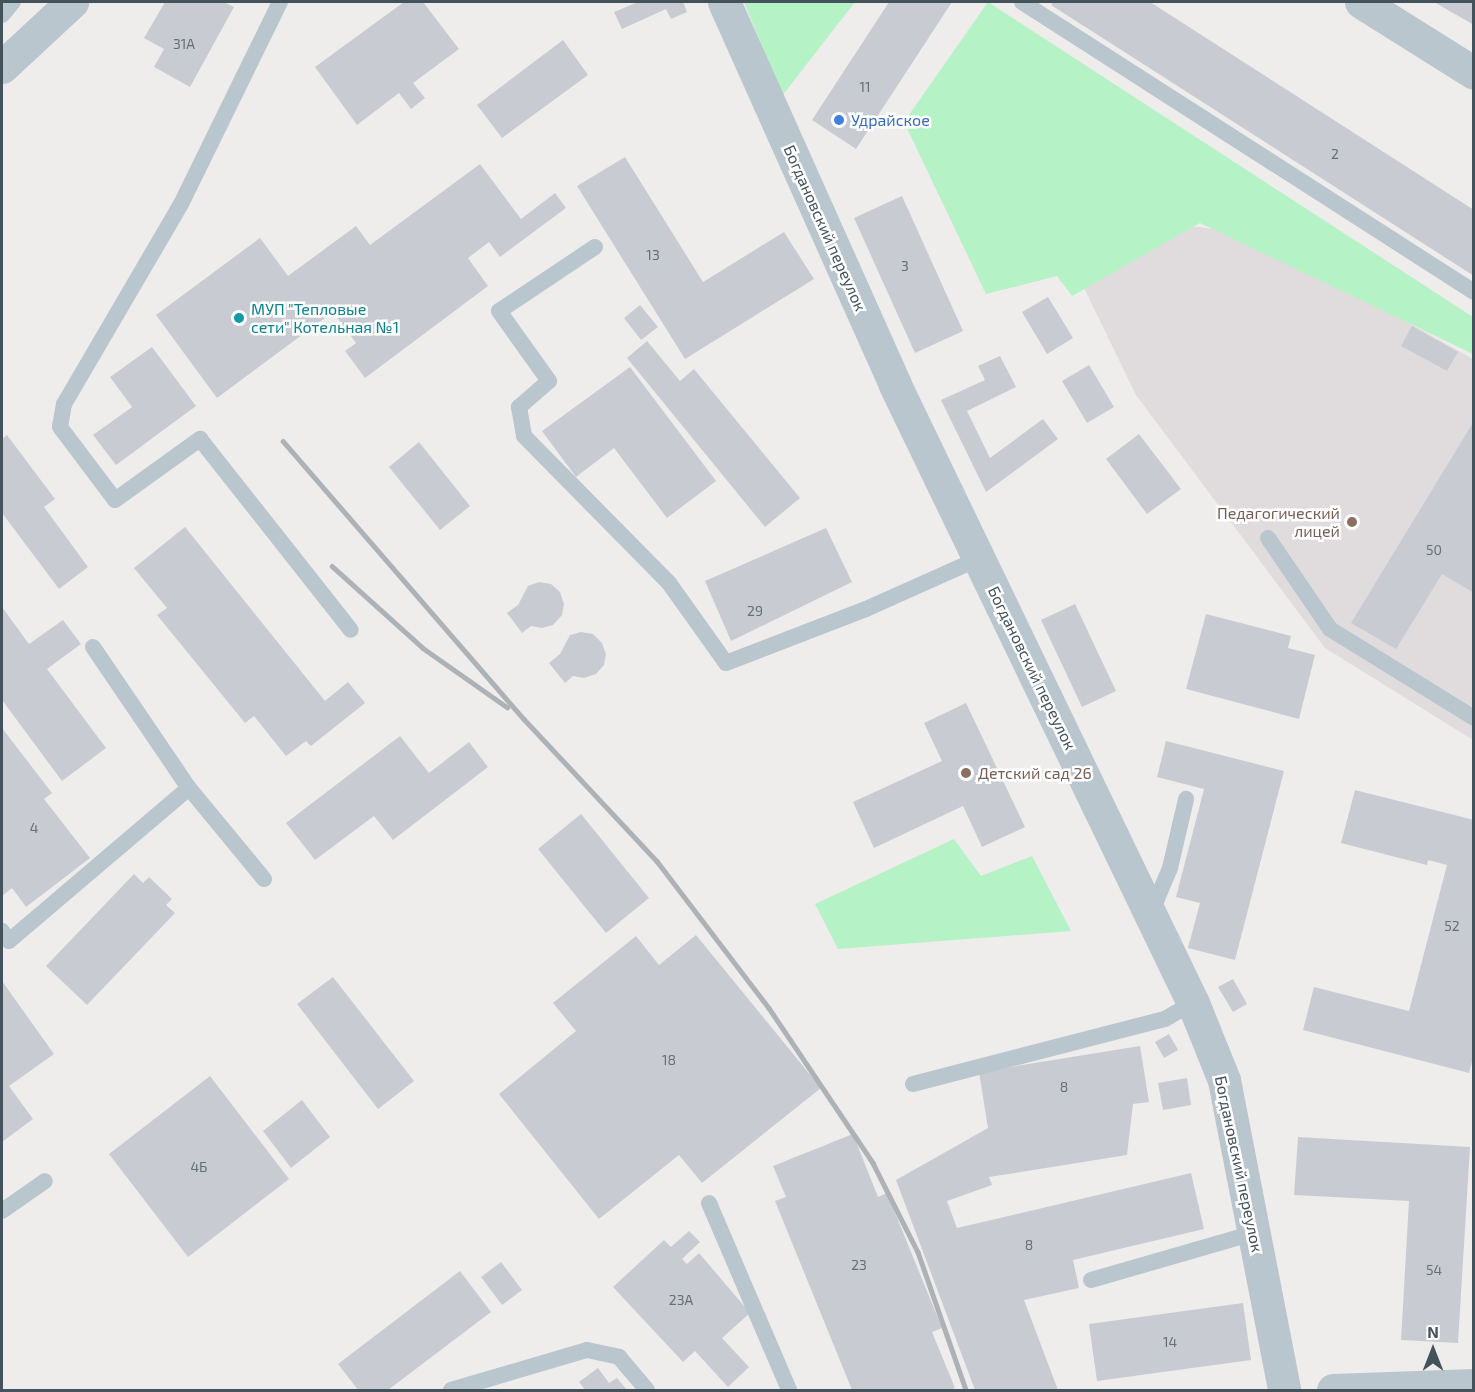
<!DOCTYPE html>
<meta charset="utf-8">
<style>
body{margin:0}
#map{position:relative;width:1475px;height:1392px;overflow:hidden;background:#efecec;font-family:"Exo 2",sans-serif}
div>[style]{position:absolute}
.education>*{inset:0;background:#e0dcde}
.green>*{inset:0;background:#b5f2c5}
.building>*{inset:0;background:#c8ccd2}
.service>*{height:16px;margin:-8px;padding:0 8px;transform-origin:8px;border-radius:8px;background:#b9c6cd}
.minor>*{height:33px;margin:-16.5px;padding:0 16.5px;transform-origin:16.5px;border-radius:16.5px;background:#b9c6cd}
.rail>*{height:4.5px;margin:-2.25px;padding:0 2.25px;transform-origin:2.25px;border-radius:2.25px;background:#adb2b7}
.dots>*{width:16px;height:16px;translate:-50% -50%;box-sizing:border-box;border:3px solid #fff;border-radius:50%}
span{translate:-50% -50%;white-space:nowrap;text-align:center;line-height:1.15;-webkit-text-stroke:5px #fff;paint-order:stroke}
.number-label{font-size:14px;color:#647079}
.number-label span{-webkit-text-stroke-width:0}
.shop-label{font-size:16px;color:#366cbe}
.left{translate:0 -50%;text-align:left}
.street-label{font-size:16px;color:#43525b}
.culture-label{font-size:16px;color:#0d838f}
.education-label{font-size:16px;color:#785e54}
.right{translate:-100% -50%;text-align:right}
.frame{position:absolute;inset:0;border:3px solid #43525b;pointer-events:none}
.north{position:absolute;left:1403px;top:1320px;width:60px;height:60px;-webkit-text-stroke:4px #fff;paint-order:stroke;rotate:0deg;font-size:16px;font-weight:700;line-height:24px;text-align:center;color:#43525b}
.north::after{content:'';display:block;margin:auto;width:21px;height:27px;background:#43525b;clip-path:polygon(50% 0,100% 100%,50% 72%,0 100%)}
</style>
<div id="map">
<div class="education">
<i style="clip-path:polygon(1190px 226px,1248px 233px,1473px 359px,1473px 740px,1325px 648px,1136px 395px,1083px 286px)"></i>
</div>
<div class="green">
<i style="clip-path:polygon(744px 2px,855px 2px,782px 96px)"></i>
<i style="clip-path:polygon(988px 2px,1473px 317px,1473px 354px,1200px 223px,1072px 296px,1057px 276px,986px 294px,904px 122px)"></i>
<i style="clip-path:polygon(954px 839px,981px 876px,1032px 856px,1071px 931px,838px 949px,815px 904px)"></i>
</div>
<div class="building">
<i style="clip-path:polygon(165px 2px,224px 2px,234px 7px,190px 87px,154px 67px,164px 49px,144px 38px)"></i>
<i style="clip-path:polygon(404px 2px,423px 2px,459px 49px,413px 83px,425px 98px,411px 109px,399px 93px,357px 125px,315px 67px)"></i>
<i style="clip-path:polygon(638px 2px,683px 2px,687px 12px,671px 19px,666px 9px,622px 29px,614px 12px)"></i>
<i style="clip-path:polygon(889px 2px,952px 2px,856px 149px,812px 120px)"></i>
<i style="clip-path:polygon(1053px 2px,1150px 2px,1474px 210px,1474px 276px,1051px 5px)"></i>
<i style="clip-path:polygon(1434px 2px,1474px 2px,1474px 25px)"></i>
<i style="clip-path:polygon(563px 40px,588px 75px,502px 138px,477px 105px)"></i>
<i style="clip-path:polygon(625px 157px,703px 282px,784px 232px,814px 279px,685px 359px,577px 186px)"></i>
<i style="clip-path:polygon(480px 164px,521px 219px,555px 193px,566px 208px,500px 257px,489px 242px,468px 258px,488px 286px,365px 378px,345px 351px,356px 343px,333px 312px,217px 398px,156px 315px,260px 238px,288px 276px,356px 226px,370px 245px)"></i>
<i style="clip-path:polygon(902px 196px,963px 331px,915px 353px,854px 218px)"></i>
<i style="clip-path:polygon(1048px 297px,1073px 338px,1047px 354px,1022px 312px)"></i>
<i style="clip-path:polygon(640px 305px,658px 327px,641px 340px,624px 318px)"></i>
<i style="clip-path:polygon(1412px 326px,1458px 352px,1447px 371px,1401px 346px)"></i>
<i style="clip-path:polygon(647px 341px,680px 381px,694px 369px,800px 498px,765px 527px,627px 358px)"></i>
<i style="clip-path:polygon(152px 347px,196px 406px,116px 465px,93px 435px,132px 407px,110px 377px)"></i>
<i style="clip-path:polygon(1000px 356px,1016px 387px,967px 411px,990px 458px,1043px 419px,1058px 439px,986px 492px,941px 400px,985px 380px,978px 366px)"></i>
<i style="clip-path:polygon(1089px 365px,1114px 407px,1087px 423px,1062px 381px)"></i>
<i style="clip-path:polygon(630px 367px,716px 481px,667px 518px,614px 448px,576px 477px,542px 431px)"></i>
<i style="clip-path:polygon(1474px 421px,1474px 593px,1442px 574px,1396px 649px,1351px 623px)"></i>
<i style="clip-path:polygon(1139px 434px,1181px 489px,1147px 514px,1106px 459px)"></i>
<i style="clip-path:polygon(7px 435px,55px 499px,44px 507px,88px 567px,59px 589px,2px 513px,2px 439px)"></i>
<i style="clip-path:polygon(419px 442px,470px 506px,440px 530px,389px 467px)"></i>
<i style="clip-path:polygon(185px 527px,325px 701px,348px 682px,365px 703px,311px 746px,306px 741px,286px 756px,254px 716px,245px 723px,157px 615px,167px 608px,134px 568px)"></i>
<i style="clip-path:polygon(826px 528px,852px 582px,731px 641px,705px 581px)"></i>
<i style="clip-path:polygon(539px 582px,551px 584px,560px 592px,564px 604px,562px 615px,553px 625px,542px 628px,531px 626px,522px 633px,507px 613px,518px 605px,528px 586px)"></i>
<i style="clip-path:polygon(1075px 604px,1116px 691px,1082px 707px,1041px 620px)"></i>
<i style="clip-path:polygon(2px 607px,29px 644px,63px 620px,81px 644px,47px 669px,106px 748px,62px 781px,2px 700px)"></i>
<i style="clip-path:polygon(1206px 614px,1291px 636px,1288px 648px,1315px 655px,1299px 719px,1186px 689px)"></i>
<i style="clip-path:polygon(581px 632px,593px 634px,602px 643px,606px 654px,604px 665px,596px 674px,584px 678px,573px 676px,565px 683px,549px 663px,560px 654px,570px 635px)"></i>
<i style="clip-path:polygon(966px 703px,1025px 827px,982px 847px,963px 806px,874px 848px,853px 802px,942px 761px,924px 723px)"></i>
<i style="clip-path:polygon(2px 728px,52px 793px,44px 799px,90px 858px,26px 907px,12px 888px,2px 896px)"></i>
<i style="clip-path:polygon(400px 736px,429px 773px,469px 742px,488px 767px,393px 840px,374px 816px,315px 860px,286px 823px)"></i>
<i style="clip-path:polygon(1166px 741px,1284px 771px,1235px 960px,1188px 948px,1200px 903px,1176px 897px,1204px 789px,1157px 777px)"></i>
<i style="clip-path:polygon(1355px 790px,1474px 820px,1474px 1054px,1469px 1073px,1303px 1030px,1314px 987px,1409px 1011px,1447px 865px,1428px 860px,1427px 865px,1341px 843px)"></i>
<i style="clip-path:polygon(581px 814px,649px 898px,606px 933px,538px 849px)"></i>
<i style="clip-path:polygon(134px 874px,143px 883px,149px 877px,172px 899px,166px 905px,175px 913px,87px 1005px,46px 966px)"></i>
<i style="clip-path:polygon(696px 935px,821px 1088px,702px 1183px,679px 1155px,599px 1219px,499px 1094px,576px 1031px,553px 1003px,636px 936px,659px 965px)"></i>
<i style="clip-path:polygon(333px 977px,414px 1081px,378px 1109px,297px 1004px)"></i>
<i style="clip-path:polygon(1233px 979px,1247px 1004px,1233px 1012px,1218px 987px)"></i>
<i style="clip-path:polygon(2px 981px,54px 1054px,9px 1086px,33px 1119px,2px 1142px)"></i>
<i style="clip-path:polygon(1169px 1034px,1178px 1050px,1164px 1058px,1155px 1042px)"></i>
<i style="clip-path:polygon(1140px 1046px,1149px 1102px,1133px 1104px,1127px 1155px,989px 1177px,992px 1185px,947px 1201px,957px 1228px,1191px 1173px,1204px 1229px,1073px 1260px,1079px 1288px,1024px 1300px,1058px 1390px,975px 1390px,896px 1180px,988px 1128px,979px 1072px)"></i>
<i style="clip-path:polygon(210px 1076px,289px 1179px,188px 1257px,109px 1154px)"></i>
<i style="clip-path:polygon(1187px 1078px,1191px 1105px,1163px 1110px,1158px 1083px)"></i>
<i style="clip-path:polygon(302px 1100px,330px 1137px,291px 1168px,263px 1131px)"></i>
<i style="clip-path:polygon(853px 1134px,878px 1197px,887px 1193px,942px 1328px,932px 1332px,955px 1388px,950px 1390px,852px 1390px,775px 1201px,786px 1197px,773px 1166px)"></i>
<i style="clip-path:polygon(1298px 1137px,1470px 1147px,1458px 1343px,1401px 1340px,1409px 1201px,1294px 1195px)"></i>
<i style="clip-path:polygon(689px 1231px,700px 1242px,682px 1259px,687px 1264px,699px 1253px,750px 1313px,722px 1338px,749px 1367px,728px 1387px,695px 1351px,683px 1362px,613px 1287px,664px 1240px,671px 1247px)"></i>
<i style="clip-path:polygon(501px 1262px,522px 1290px,502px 1305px,481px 1277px)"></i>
<i style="clip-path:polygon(460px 1271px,491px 1312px,388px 1390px,358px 1390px,338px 1364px)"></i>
<i style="clip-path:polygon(1243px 1303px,1251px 1360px,1097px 1381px,1089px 1324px)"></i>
<i style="clip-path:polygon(598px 1368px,609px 1383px,617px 1378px,627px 1390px,585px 1390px,579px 1382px)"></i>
</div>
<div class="service">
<i style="left:280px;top:2px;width:225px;rotate:116.1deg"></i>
<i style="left:181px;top:204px;width:232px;rotate:120.3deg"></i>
<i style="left:64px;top:404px;width:23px;rotate:100deg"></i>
<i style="left:60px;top:427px;width:91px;rotate:53deg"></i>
<i style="left:115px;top:500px;width:105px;rotate:-35.7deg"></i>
<i style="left:200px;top:439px;width:243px;rotate:51.7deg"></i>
<i style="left:1022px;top:2px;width:537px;rotate:32.68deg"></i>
<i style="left:2px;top:15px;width:17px;rotate:-50deg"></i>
<i style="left:595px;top:247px;width:115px;rotate:146.3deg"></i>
<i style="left:499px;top:311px;width:86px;rotate:54.5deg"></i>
<i style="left:549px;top:381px;width:40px;rotate:139deg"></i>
<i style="left:519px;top:407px;width:29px;rotate:80deg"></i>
<i style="left:524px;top:436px;width:206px;rotate:45.4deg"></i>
<i style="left:669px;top:583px;width:98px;rotate:54.5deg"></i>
<i style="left:726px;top:663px;width:150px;rotate:-21.1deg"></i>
<i style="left:866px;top:609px;width:125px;rotate:-24.1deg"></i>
<i style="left:1268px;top:538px;width:110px;rotate:55.7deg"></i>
<i style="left:1330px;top:629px;width:169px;rotate:31.7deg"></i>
<i style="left:93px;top:647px;width:171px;rotate:55.8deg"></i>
<i style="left:189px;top:788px;width:118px;rotate:50.5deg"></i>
<i style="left:1151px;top:913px;width:49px;rotate:-67.1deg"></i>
<i style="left:1170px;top:868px;width:71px;rotate:-76.9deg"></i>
<i style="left:2px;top:931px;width:12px;rotate:55deg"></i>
<i style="left:9px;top:941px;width:236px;rotate:-40.4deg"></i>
<i style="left:913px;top:1084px;width:260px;rotate:-14.5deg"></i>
<i style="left:1165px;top:1019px;width:32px;rotate:-30deg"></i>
<i style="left:709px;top:1203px;width:203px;rotate:66.8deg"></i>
<i style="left:2px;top:1211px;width:52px;rotate:-34.9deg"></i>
<i style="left:1091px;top:1280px;width:170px;rotate:-16.1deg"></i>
<i style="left:451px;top:1390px;width:142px;rotate:-16.4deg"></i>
<i style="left:587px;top:1350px;width:33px;rotate:12deg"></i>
<i style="left:619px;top:1357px;width:43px;rotate:49.7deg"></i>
</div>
<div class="minor">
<i style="left:724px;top:2px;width:419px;rotate:65.9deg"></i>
<i style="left:895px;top:385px;width:686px;rotate:64.26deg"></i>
<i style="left:1193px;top:1003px;width:83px;rotate:68.1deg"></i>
<i style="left:1224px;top:1080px;width:316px;rotate:79deg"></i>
<i style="left:1361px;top:2px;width:133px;rotate:32.1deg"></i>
<i style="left:2px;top:67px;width:96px;rotate:-42.9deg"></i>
<i style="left:1333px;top:1390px;width:141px;rotate:-2deg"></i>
</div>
<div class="rail">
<i style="left:283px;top:441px;width:368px;rotate:49.1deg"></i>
<i style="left:524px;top:719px;width:195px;rotate:46.9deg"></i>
<i style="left:657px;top:861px;width:185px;rotate:52.7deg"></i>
<i style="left:769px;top:1008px;width:187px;rotate:56.1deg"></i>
<i style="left:873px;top:1163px;width:100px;rotate:63.2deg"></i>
<i style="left:918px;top:1252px;width:146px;rotate:70.8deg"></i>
<i style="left:332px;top:566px;width:122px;rotate:42deg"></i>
<i style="left:423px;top:648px;width:103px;rotate:35.1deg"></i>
</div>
<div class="dots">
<i style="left:839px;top:120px;background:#3f7fe0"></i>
<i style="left:239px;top:318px;background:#0f9aa8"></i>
<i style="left:1352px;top:522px;background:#8d6e63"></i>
<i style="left:966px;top:773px;background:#8d6e63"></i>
</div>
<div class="number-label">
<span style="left:184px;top:44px">31А</span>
<span style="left:865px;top:87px">11</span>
<span style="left:1335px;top:154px">2</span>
<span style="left:653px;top:255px">13</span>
<span style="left:905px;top:266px">3</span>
<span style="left:1434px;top:550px">50</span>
<span style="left:755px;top:611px">29</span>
<span style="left:34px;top:828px">4</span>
<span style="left:1452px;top:926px">52</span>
<span style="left:669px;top:1060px">18</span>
<span style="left:1064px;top:1087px">8</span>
<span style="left:199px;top:1167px">4Б</span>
<span style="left:1029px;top:1245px">8</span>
<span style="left:859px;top:1265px">23</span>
<span style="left:1434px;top:1270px">54</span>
<span style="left:681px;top:1300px">23А</span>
<span style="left:1170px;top:1342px">14</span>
</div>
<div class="shop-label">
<span class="left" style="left:851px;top:120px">Удрайское</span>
</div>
<div class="street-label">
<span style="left:825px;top:228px;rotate:66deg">Богдановский переулок</span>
<span style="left:1032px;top:668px;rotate:64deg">Богдановский переулок</span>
<span style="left:1239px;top:1164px;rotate:78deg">Богдановский переулок</span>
</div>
<div class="culture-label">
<span class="left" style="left:251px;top:318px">МУП "Тепловые<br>сети" Котельная №1</span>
</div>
<div class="education-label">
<span class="right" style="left:1340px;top:522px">Педагогический<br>лицей</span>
<span class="left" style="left:978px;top:773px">Детский сад 26</span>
</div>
<div class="frame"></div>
<div class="north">N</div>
</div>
